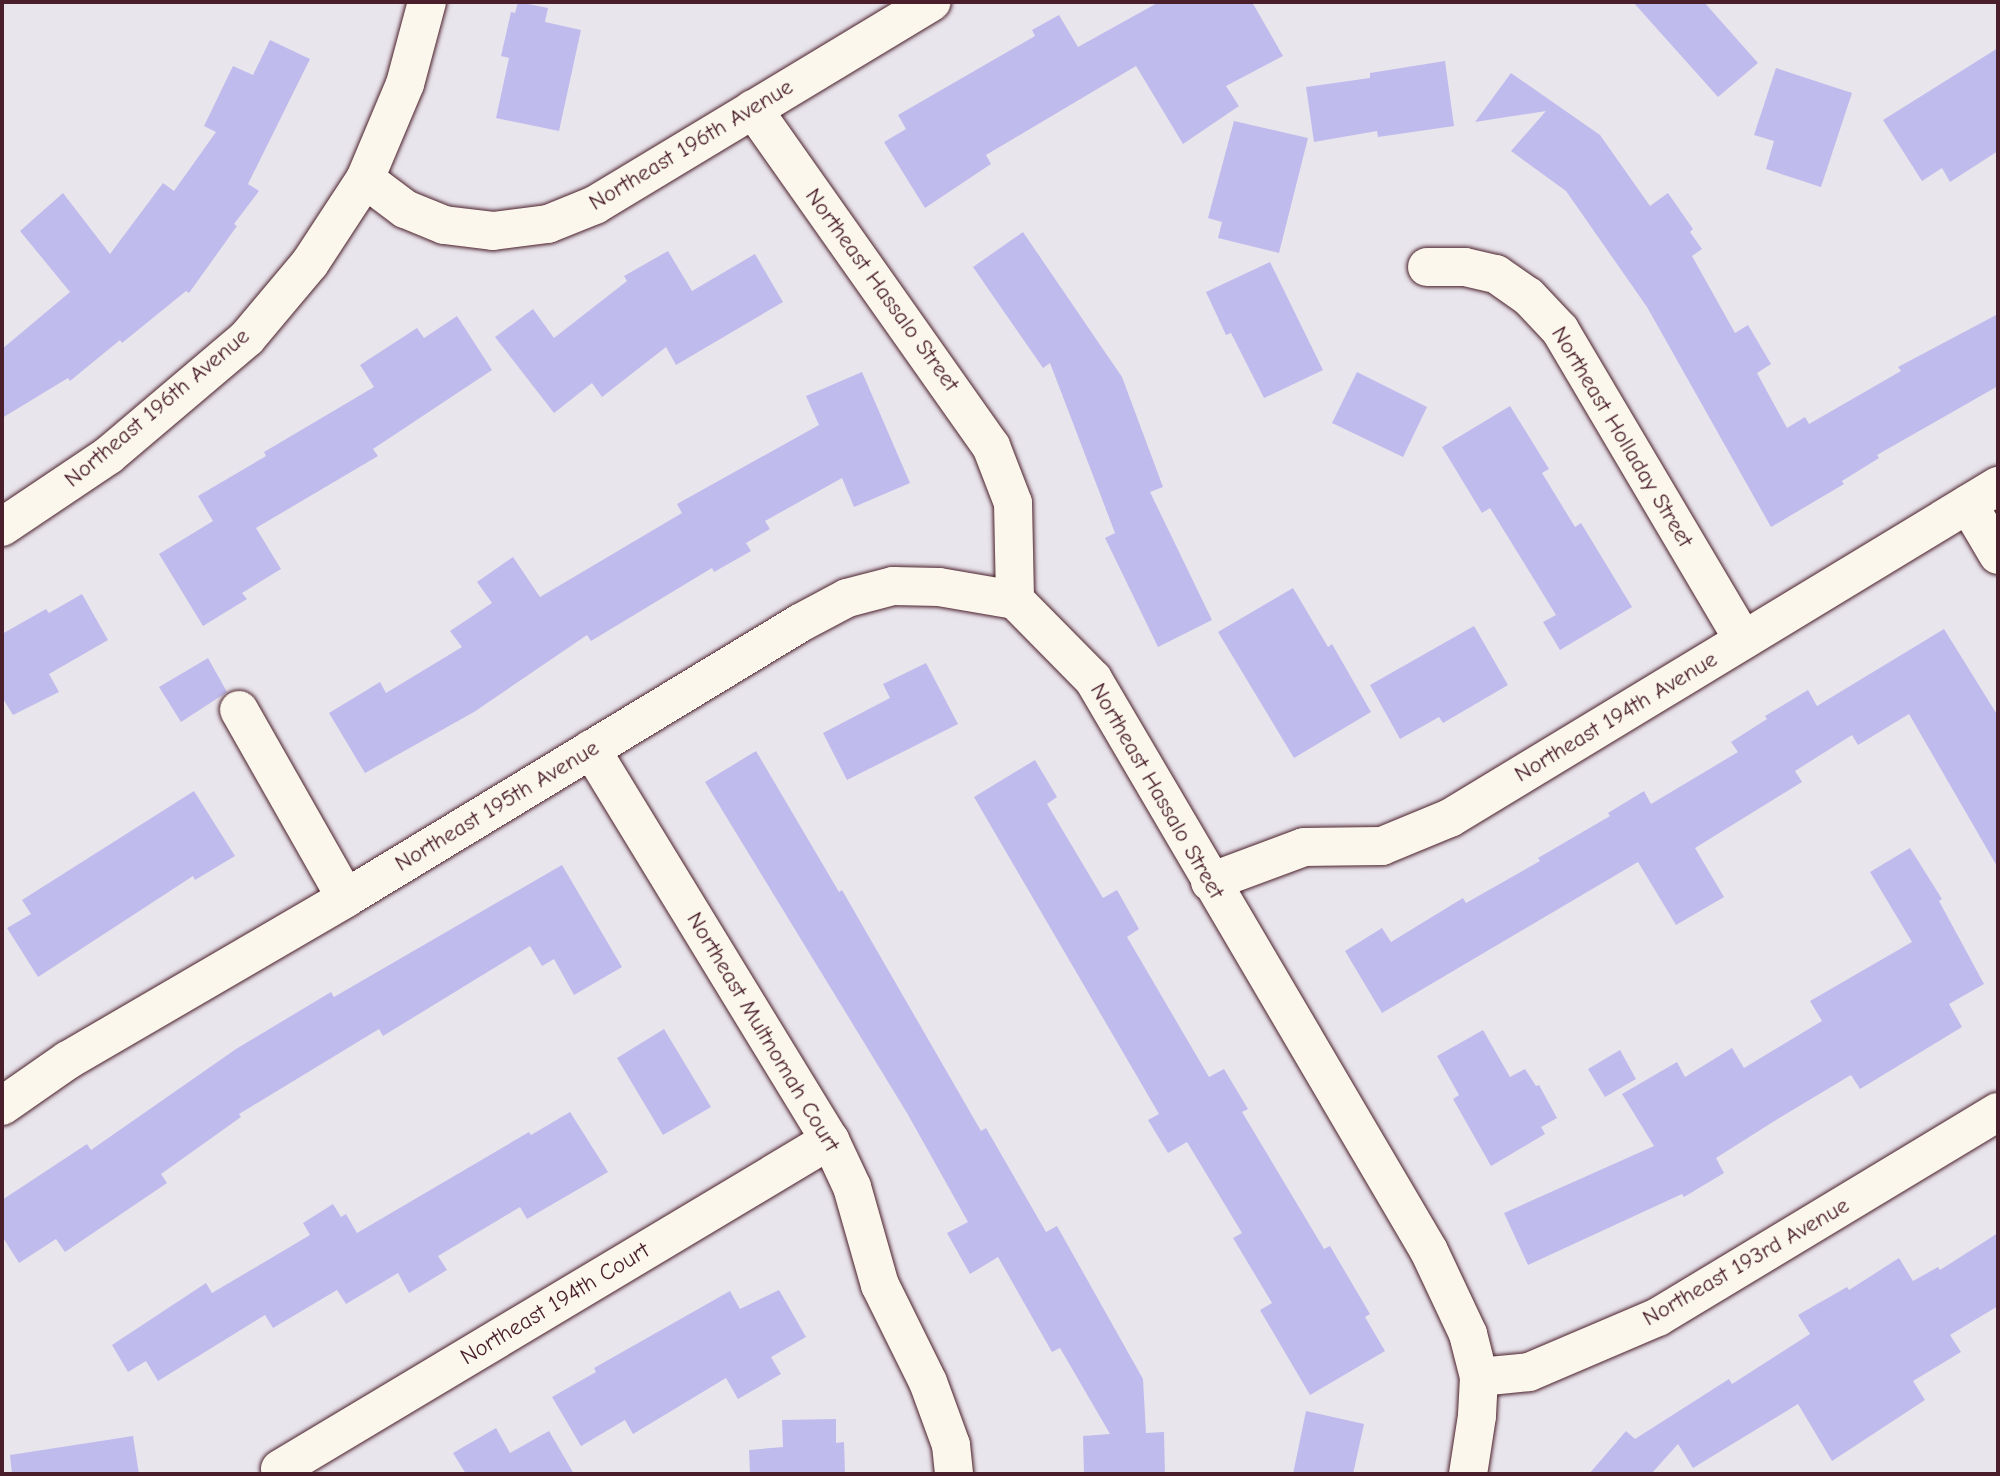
<!DOCTYPE html>
<style>
body{margin:0}
#map{position:relative;width:2000px;height:1476px;overflow:hidden;background:#e9e5ec;font-family:"Comic Neue",sans-serif}
div>[style]{position:absolute}
.building>*{inset:0;background:#c0bbed}
.roads{filter:drop-shadow(0 0 2px #4a1f2b) drop-shadow(0 0 2px #4a1f2b)}
.minor>*{height:38px;margin:-19px;padding:0 19px;transform-origin:19px;border-radius:19px;background:#fbf7ec}
span{translate:-50% -50%;white-space:nowrap;text-align:center;line-height:1.15;-webkit-text-stroke:5px #fbf7ec;paint-order:stroke}
.street-label{font-size:23px;color:#4a1f2b}
.frame{position:absolute;inset:0;border:4px solid #4a1f2b;pointer-events:none}
</style>
<div id="map">
<div class="building">
<i style="clip-path:polygon(518px 2px,548px 8px,545px 22px,581px 30px,559px 131px,496px 118px,509px 58px,501px 56px,511px 12px,515px 13px)"></i>
<i style="clip-path:polygon(1159px 2px,1252px 2px,1283px 56px,1226px 86px,1239px 106px,1183px 144px,1136px 66px,986px 155px,991px 164px,925px 208px,884px 142px,906px 129px,898px 115px,1035px 36px,1032px 30px,1059px 15px,1078px 47px)"></i>
<i style="clip-path:polygon(1633px 2px,1704px 2px,1758px 63px,1718px 97px)"></i>
<i style="clip-path:polygon(270px 40px,310px 59px,248px 184px,259px 191px,234px 224px,237px 226px,189px 293px,186px 291px,122px 343px,120px 340px,70px 381px,68px 378px,2px 418px,2px 349px,70px 292px,20px 231px,63px 193px,110px 254px,163px 183px,174px 191px,216px 132px,204px 126px,233px 66px,253px 75px)"></i>
<i style="clip-path:polygon(1998px 48px,1998px 151px,1950px 182px,1942px 168px,1922px 181px,1883px 120px)"></i>
<i style="clip-path:polygon(1445px 61px,1454px 126px,1378px 137px,1377px 131px,1314px 142px,1306px 87px,1370px 78px,1370px 73px)"></i>
<i style="clip-path:polygon(1776px 68px,1852px 93px,1821px 187px,1766px 169px,1774px 141px,1754px 135px)"></i>
<i style="clip-path:polygon(1511px 73px,1600px 135px,1650px 206px,1668px 193px,1693px 229px,1690px 232px,1702px 249px,1692px 256px,1735px 333px,1748px 325px,1771px 364px,1757px 373px,1787px 428px,1805px 417px,1809px 424px,1901px 371px,1898px 367px,1998px 314px,1998px 386px,1877px 455px,1879px 458px,1842px 481px,1844px 484px,1771px 527px,1647px 307px,1566px 191px,1511px 151px,1546px 111px,1475px 122px)"></i>
<i style="clip-path:polygon(1234px 121px,1308px 138px,1279px 253px,1218px 238px,1222px 222px,1208px 218px)"></i>
<i style="clip-path:polygon(1023px 232px,1122px 377px,1163px 487px,1150px 492px,1212px 620px,1158px 647px,1105px 538px,1115px 533px,1050px 363px,1043px 368px,973px 267px)"></i>
<i style="clip-path:polygon(668px 251px,692px 291px,755px 254px,783px 302px,676px 365px,666px 347px,602px 397px,592px 383px,554px 413px,495px 337px,533px 309px,554px 338px,627px 281px,624px 276px)"></i>
<i style="clip-path:polygon(1270px 262px,1323px 370px,1264px 398px,1231px 333px,1226px 335px,1206px 292px)"></i>
<i style="clip-path:polygon(457px 316px,492px 370px,373px 449px,378px 456px,256px 528px,281px 569px,242px 593px,247px 599px,203px 626px,159px 554px,213px 521px,198px 496px,266px 456px,264px 452px,374px 387px,360px 365px,417px 328px,424px 338px)"></i>
<i style="clip-path:polygon(862px 372px,910px 483px,854px 507px,842px 478px,765px 521px,770px 529px,746px 543px,751px 551px,714px 572px,712px 568px,591px 641px,587px 635px,474px 712px,365px 773px,329px 713px,380px 682px,386px 693px,462px 647px,450px 631px,492px 603px,477px 582px,513px 557px,540px 597px,682px 513px,677px 504px,819px 425px,806px 396px)"></i>
<i style="clip-path:polygon(1357px 372px,1427px 407px,1403px 457px,1332px 423px)"></i>
<i style="clip-path:polygon(1510px 406px,1549px 469px,1542px 473px,1575px 527px,1581px 523px,1632px 607px,1560px 650px,1543px 622px,1556px 615px,1490px 508px,1482px 513px,1442px 447px)"></i>
<i style="clip-path:polygon(1293px 588px,1328px 647px,1332px 644px,1371px 712px,1294px 758px,1218px 632px)"></i>
<i style="clip-path:polygon(82px 594px,108px 640px,49px 674px,59px 692px,13px 715px,2px 697px,2px 634px,46px 609px,49px 613px)"></i>
<i style="clip-path:polygon(1474px 626px,1508px 685px,1443px 723px,1439px 717px,1400px 739px,1370px 685px)"></i>
<i style="clip-path:polygon(1944px 629px,1998px 716px,1998px 868px,1909px 714px,1858px 745px,1852px 735px,1795px 771px,1802px 782px,1695px 848px,1724px 897px,1676px 925px,1638px 862px,1382px 1013px,1345px 951px,1382px 928px,1391px 942px,1463px 898px,1466px 903px,1540px 861px,1538px 858px,1610px 816px,1608px 813px,1644px 791px,1651px 804px,1738px 752px,1731px 742px,1767px 719px,1765px 716px,1808px 690px,1817px 706px)"></i>
<i style="clip-path:polygon(208px 658px,227px 692px,181px 722px,159px 687px)"></i>
<i style="clip-path:polygon(926px 663px,958px 724px,847px 780px,823px 733px,890px 698px,883px 684px)"></i>
<i style="clip-path:polygon(756px 751px,839px 892px,842px 890px,981px 1131px,986px 1128px,1046px 1232px,1057px 1226px,1143px 1379px,1146px 1433px,1164px 1432px,1165px 1474px,1084px 1474px,1083px 1436px,1110px 1434px,1060px 1348px,1052px 1352px,998px 1257px,970px 1274px,947px 1233px,968px 1222px,907px 1113px,705px 782px)"></i>
<i style="clip-path:polygon(1035px 760px,1057px 797px,1047px 804px,1103px 898px,1117px 890px,1139px 929px,1127px 937px,1209px 1077px,1224px 1069px,1248px 1109px,1242px 1112px,1324px 1249px,1330px 1246px,1370px 1314px,1365px 1317px,1385px 1351px,1310px 1395px,1260px 1310px,1272px 1303px,1233px 1238px,1242px 1233px,1187px 1142px,1168px 1153px,1148px 1120px,1159px 1114px,974px 797px)"></i>
<i style="clip-path:polygon(194px 791px,235px 856px,195px 880px,193px 876px,38px 977px,7px 928px,31px 914px,22px 900px)"></i>
<i style="clip-path:polygon(1910px 848px,1942px 899px,1939px 901px,1984px 984px,1949px 1004px,1962px 1027px,1860px 1089px,1851px 1075px,1776px 1120px,1716px 1158px,1724px 1173px,1684px 1197px,1682px 1194px,1528px 1265px,1504px 1213px,1654px 1146px,1622px 1094px,1677px 1062px,1685px 1077px,1732px 1048px,1744px 1068px,1822px 1021px,1810px 1001px,1912px 942px,1870px 872px)"></i>
<i style="clip-path:polygon(562px 865px,622px 967px,574px 995px,554px 959px,542px 966px,530px 946px,383px 1036px,379px 1029px,239px 1114px,241px 1117px,161px 1174px,167px 1183px,65px 1252px,56px 1239px,19px 1263px,2px 1236px,2px 1200px,87px 1144px,91px 1150px,236px 1049px,331px 992px,334px 997px)"></i>
<i style="clip-path:polygon(664px 1029px,711px 1107px,663px 1135px,617px 1058px)"></i>
<i style="clip-path:polygon(1483px 1030px,1510px 1077px,1525px 1069px,1536px 1086px,1539px 1085px,1557px 1118px,1541px 1127px,1545px 1134px,1491px 1166px,1453px 1099px,1459px 1095px,1437px 1056px)"></i>
<i style="clip-path:polygon(1620px 1050px,1636px 1079px,1605px 1097px,1588px 1069px)"></i>
<i style="clip-path:polygon(570px 1112px,608px 1172px,527px 1219px,520px 1207px,438px 1256px,447px 1270px,409px 1293px,398px 1273px,346px 1304px,337px 1290px,273px 1328px,265px 1315px,158px 1381px,146px 1361px,128px 1372px,112px 1345px,206px 1283px,212px 1293px,310px 1235px,303px 1223px,333px 1204px,341px 1217px,346px 1214px,357px 1233px,529px 1132px,531px 1135px)"></i>
<i style="clip-path:polygon(1998px 1233px,1998px 1306px,1950px 1335px,1961px 1352px,1913px 1381px,1925px 1400px,1832px 1461px,1798px 1404px,1693px 1468px,1678px 1444px,1651px 1474px,1589px 1474px,1626px 1431px,1635px 1439px,1729px 1379px,1732px 1384px,1810px 1334px,1798px 1315px,1847px 1287px,1849px 1290px,1899px 1258px,1913px 1281px,1938px 1267px,1940px 1270px)"></i>
<i style="clip-path:polygon(779px 1290px,806px 1337px,771px 1357px,781px 1374px,738px 1399px,726px 1378px,633px 1434px,625px 1420px,581px 1446px,552px 1397px,596px 1372px,594px 1368px,730px 1291px,740px 1309px)"></i>
<i style="clip-path:polygon(1306px 1411px,1364px 1424px,1353px 1474px,1293px 1474px)"></i>
<i style="clip-path:polygon(836px 1419px,836px 1443px,844px 1442px,845px 1474px,750px 1474px,749px 1450px,783px 1447px,782px 1420px)"></i>
<i style="clip-path:polygon(496px 1428px,510px 1453px,549px 1431px,574px 1474px,466px 1474px,453px 1453px)"></i>
<i style="clip-path:polygon(133px 1436px,139px 1474px,12px 1474px,10px 1455px)"></i>
</div>
<div class="roads">
<div class="minor">
<i style="left:753px;top:109px;width:413px;rotate:54.8deg"></i>
<i style="left:991px;top:446px;width:61px;rotate:68.9deg"></i>
<i style="left:1013px;top:503px;width:97px;rotate:88.8deg"></i>
<i style="left:1015px;top:600px;width:111px;rotate:45.4deg"></i>
<i style="left:1093px;top:679px;width:663px;rotate:59.57deg"></i>
<i style="left:1429px;top:1251px;width:92px;rotate:64.8deg"></i>
<i style="left:1468px;top:1334px;width:44px;rotate:75.7deg"></i>
<i style="left:1479px;top:1377px;width:39px;rotate:93deg"></i>
<i style="left:1477px;top:1416px;width:59px;rotate:98.8deg"></i>
<i style="left:365px;top:179px;width:50px;rotate:36.9deg"></i>
<i style="left:405px;top:209px;width:42px;rotate:22.3deg"></i>
<i style="left:444px;top:225px;width:49px;rotate:7deg"></i>
<i style="left:493px;top:231px;width:55px;rotate:-7.3deg"></i>
<i style="left:548px;top:224px;width:51px;rotate:-22deg"></i>
<i style="left:595px;top:205px;width:393px;rotate:-31.1deg"></i>
<i style="left:1427px;top:267px;width:38px"></i>
<i style="left:1465px;top:267px;width:32px;rotate:13deg"></i>
<i style="left:1496px;top:274px;width:39px;rotate:35deg"></i>
<i style="left:1528px;top:296px;width:47px;rotate:46.7deg"></i>
<i style="left:1560px;top:330px;width:360px;rotate:59.4deg"></i>
<i style="left:1968px;top:504px;width:59px;rotate:59.5deg"></i>
<i style="left:2px;top:527px;width:129px;rotate:-33.9deg"></i>
<i style="left:109px;top:455px;width:181px;rotate:-40.3deg"></i>
<i style="left:247px;top:338px;width:98px;rotate:-50deg"></i>
<i style="left:310px;top:263px;width:100px;rotate:-56.8deg"></i>
<i style="left:365px;top:179px;width:103px;rotate:-67.2deg"></i>
<i style="left:405px;top:84px;width:85px;rotate:-75deg"></i>
<i style="left:239px;top:710px;width:216px;rotate:60.4deg"></i>
<i style="left:591px;top:749px;width:458px;rotate:58.6deg"></i>
<i style="left:830px;top:1140px;width:52px;rotate:64.9deg"></i>
<i style="left:852px;top:1187px;width:102px;rotate:74.1deg"></i>
<i style="left:880px;top:1285px;width:108px;rotate:63.7deg"></i>
<i style="left:928px;top:1382px;width:67px;rotate:69.9deg"></i>
<i style="left:951px;top:1445px;width:29px;rotate:84deg"></i>
<i style="left:1210px;top:882px;width:100px;rotate:-20.4deg"></i>
<i style="left:1304px;top:847px;width:78px;rotate:-0.7deg"></i>
<i style="left:1382px;top:846px;width:74px;rotate:-22.4deg"></i>
<i style="left:1450px;top:818px;width:641px;rotate:-31.21deg"></i>
<i style="left:2px;top:1106px;width:80px;rotate:-34.9deg"></i>
<i style="left:68px;top:1060px;width:322px;rotate:-30.2deg"></i>
<i style="left:346px;top:898px;width:531px;rotate:-31.2deg"></i>
<i style="left:800px;top:623px;width:53px;rotate:-28deg"></i>
<i style="left:847px;top:598px;width:48px;rotate:-14.6deg"></i>
<i style="left:893px;top:586px;width:46px;rotate:1.2deg"></i>
<i style="left:939px;top:587px;width:77px;rotate:9.7deg"></i>
<i style="left:1479px;top:1377px;width:50px;rotate:-5.7deg"></i>
<i style="left:1529px;top:1372px;width:140px;rotate:-23.1deg"></i>
<i style="left:1658px;top:1317px;width:397px;rotate:-31.1deg"></i>
<i style="left:280px;top:1469px;width:641px;rotate:-30.89deg"></i>
</div>
</div>
<div class="street-label">
<span style="left:691px;top:145px;rotate:-31deg">Northeast 196th Avenue</span>
<span style="left:882px;top:290px;rotate:54deg">Northeast Hassalo Street</span>
<span style="left:157px;top:408px;rotate:-40deg">Northeast 196th Avenue</span>
<span style="left:1622px;top:437px;rotate:59deg">Northeast Holladay Street</span>
<span style="left:1616px;top:717px;rotate:-31deg">Northeast 194th Avenue</span>
<span style="left:1157px;top:791px;rotate:60deg">Northeast Hassalo Street</span>
<span style="left:497px;top:806px;rotate:-31deg">Northeast 195th Avenue</span>
<span style="left:763px;top:1032px;rotate:59deg">Northeast Multnomah Court</span>
<span style="left:1746px;top:1262px;rotate:-30deg">Northeast 193rd Avenue</span>
<span style="left:555px;top:1304px;rotate:-31deg">Northeast 194th Court</span>
</div>
<div class="frame"></div>
</div>
